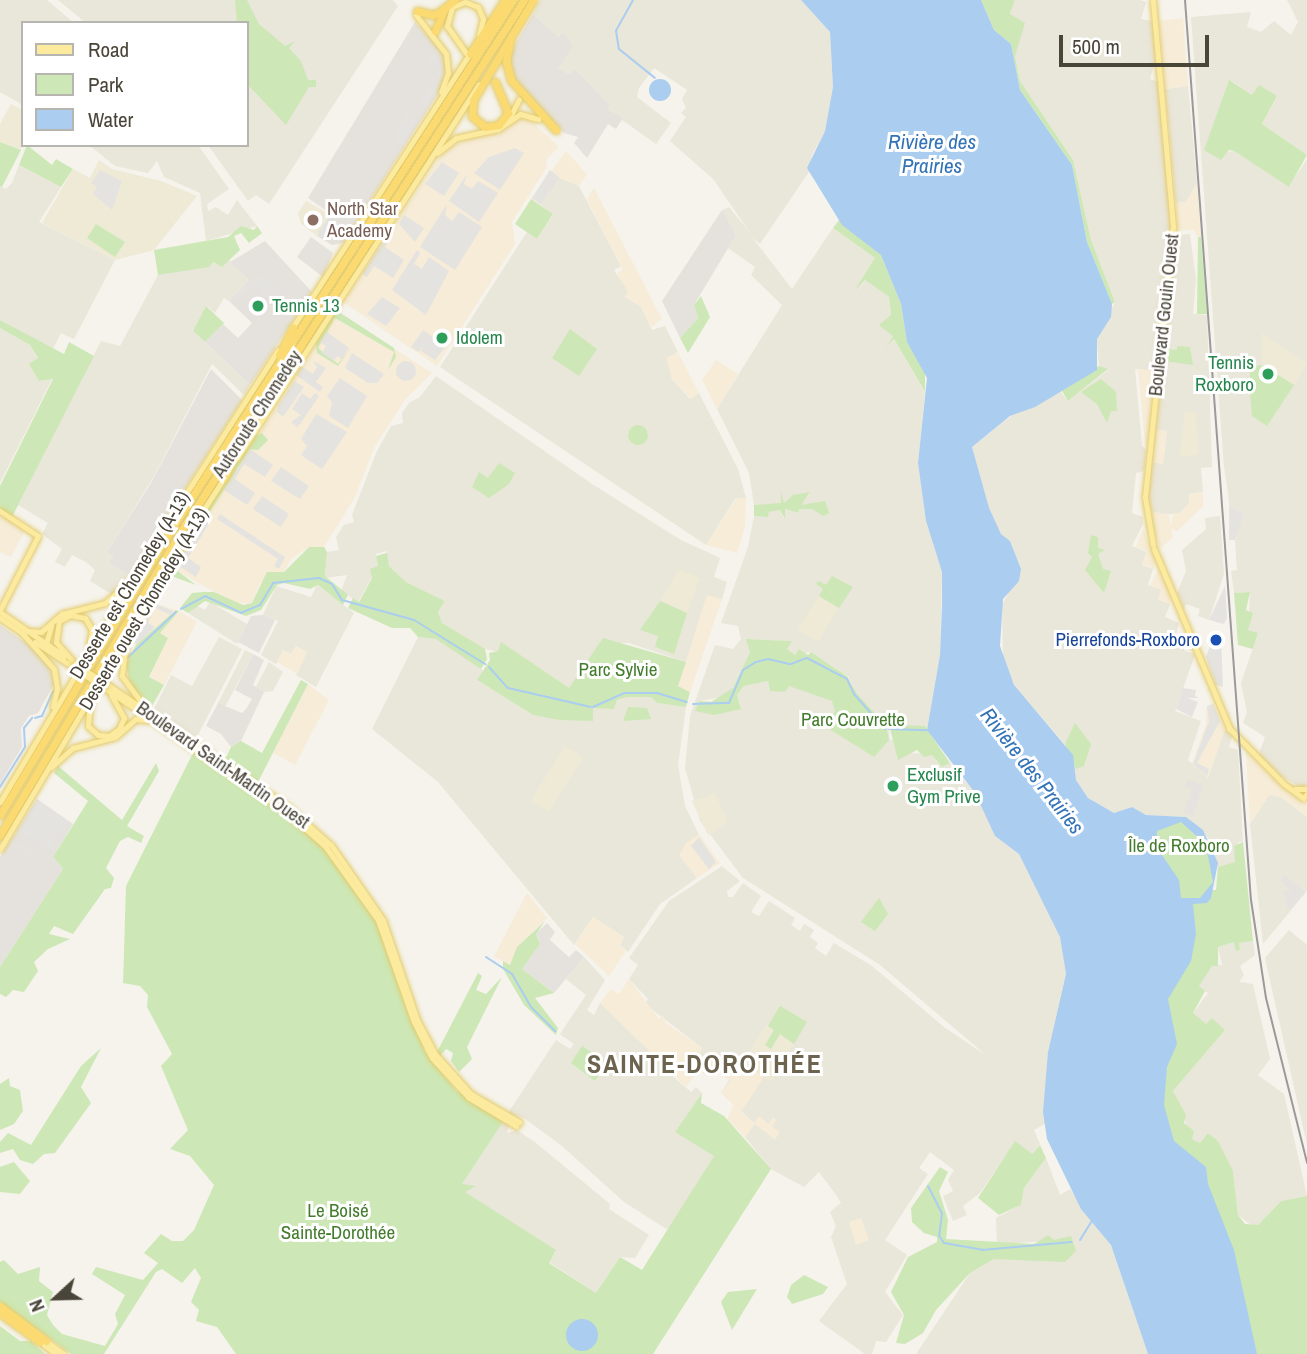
<!DOCTYPE html>
<meta charset="utf-8">
<style>
body{margin:0}
#map{position:relative;width:1307px;height:1354px;overflow:hidden;background:#f5f3ec;font-family:"Archivo Narrow",sans-serif}
div>[style]{position:absolute}
.residential>*{inset:0;background:#e9e6da}
.commercial>*{inset:0;background:#f6ecd8}
.industrial>*{inset:0;background:#e5e2dd}
.education>*{inset:0;background:#eeead6}
.green>*{inset:0;background:#cde8b6}
.round{border-radius:50%}
.parking>*{inset:0;background:#e5e3e0}
.water>*{inset:0;background:#aacdf0}
.stream>*{height:2px;margin:-1px;padding:0 1px;transform-origin:1px;border-radius:1px;background:#aacdf0}
.roads{filter:drop-shadow(0 0 2px #e3cb6d) drop-shadow(0 0 2px #e3cb6d)}
.major>*{height:5px;margin:-2.5px;padding:0 2.5px;transform-origin:2.5px;border-radius:2.5px;background:#fceb9e}
.highway>*{height:7px;margin:-3.5px;padding:0 3.5px;transform-origin:3.5px;border-radius:3.5px;background:#fbdb71}
.tram>*{height:2px;margin:-1px;padding:0 1px;transform-origin:1px;border-radius:1px;background:#9a9a9a}
.bridges{filter:drop-shadow(0 0 2px #e3cb6d) drop-shadow(0 0 2px #e3cb6d)}
.major-bridge>*{height:5px;margin:-2.5px;padding:0 2.5px;transform-origin:2.5px;border-radius:2.5px;background:#fceb9e}
.dots>*{width:19px;height:19px;translate:-50% -50%;box-sizing:border-box;border:4px solid #fff;border-radius:50%}
span{translate:-50% -50%;white-space:nowrap;text-align:center;line-height:1.15;-webkit-text-stroke:6px #fff;paint-order:stroke}
.education-label{font-size:19px;color:#785e54}
.left{translate:0 -50%;text-align:left}
.leisure-label{font-size:19px;color:#27864d}
.right{translate:-100% -50%;text-align:right}
.street-label{font-size:19px;color:#4a4539}
.transit-label{font-size:19px;color:#164399}
.park-label{font-size:19px;color:#437c2c}
.water-label{font-size:21px;color:#3272b6;font-style:italic}
.district-label{font-size:26px;color:#6d6450;font-weight:700;letter-spacing:2px}
.legend{position:absolute;left:21px;top:21px;width:228px;height:126px;box-sizing:border-box;background:#fff;border:2px solid #b7b5b0;margin:0;padding:9px 12px;list-style:none;font-size:21px;color:#4a4539}
.legend li{display:flex;align-items:center;gap:14px;height:35px}
.legend b{width:35px;border:2px solid #b7b5b0}
.north{position:absolute;left:21px;top:1263px;width:70px;height:70px;-webkit-text-stroke:5px #fff;paint-order:stroke;rotate:248deg;font-size:19px;font-weight:700;line-height:28px;text-align:center;color:#4a4539}
.north::after{content:'';display:block;margin:auto;width:24px;height:32px;background:#4a4539;clip-path:polygon(50% 0,100% 100%,50% 72%,0 100%)}
.scale{position:absolute;left:1059px;top:35px;width:150px;height:32px;box-sizing:border-box;border:4px solid #4a4539;border-top:0;padding-left:9px;font-size:21px;line-height:24px;white-space:nowrap;color:#4a4539;-webkit-text-stroke:5px #fff;paint-order:stroke}
</style>
<div id="map">
<div class="residential">
<i style="clip-path:polygon(0 0,47px 0,74px 23px,23px 23px,23px 105px,0 92px)"></i>
<i style="clip-path:polygon(58px 0,393px 0,398px 6px,269px 204px,256px 195px,248px 201px,208px 145px,247px 145px,247px 23px,86px 23px)"></i>
<i style="clip-path:polygon(evenodd,540px 0,801px 0,830px 32px,833px 87px,825px 131px,812px 155px,809px 172px,760px 244px,752px 237px,792px 289px,833px 228px,875px 258px,858px 292px,865px 280px,889px 297px,893px 336px,887px 348px,894px 339px,925px 393px,918px 463px,926px 521px,942px 572px,940px 655px,927px 730px,888px 725px,890px 740px,897px 739px,908px 753px,931px 754px,942px 767px,950px 763px,975px 793px,995px 836px,1019px 854px,1060px 936px,1066px 974px,1048px 1052px,1045px 1124px,1034px 1130px,1040px 1144px,1032px 1154px,1015px 1142px,980px 1193px,963px 1206px,967px 1215px,953px 1221px,943px 1196px,953px 1191px,948px 1180px,954px 1170px,930px 1152px,919px 1168px,928px 1174px,885px 1240px,907px 1255px,885px 1292px,903px 1315px,886px 1342px,876px 1341px,872px 1354px,865px 1354px,819px 1321px,847px 1284px,831px 1237px,836px 1226px,830px 1212px,841px 1203px,837px 1196px,819px 1172px,804px 1187px,771px 1169px,745px 1137px,754px 1123px,721px 1093px,729px 1080px,699px 1055px,702px 1048px,645px 1004px,648px 999px,629px 979px,638px 965px,629px 958px,669px 901px,722px 866px,740px 881px,727px 891px,728px 897px,733px 897px,743px 883px,761px 896px,751px 912px,759px 916px,769px 901px,795px 918px,791px 925px,800px 931px,804px 924px,814px 930px,810px 937px,818px 943px,815px 948px,826px 956px,834px 943px,872px 966px,944px 1027px,987px 1056px,880px 965px,743px 878px,700px 821px,685px 768px,690px 716px,715px 645px,733px 649px,741px 639px,738px 626px,721px 623px,748px 547px,754px 516px,768px 517px,769px 512px,780px 510px,784px 519px,784px 509px,798px 513px,798px 509px,812px 509px,800px 505px,810px 493px,784px 504px,781px 492px,781px 504px,754px 505px,749px 473px,717px 409px,782px 305px,751px 275px,755px 267px,728px 248px,736px 235px,722px 210px,729px 207px,751px 234px,713px 179px,670px 141px,686px 117px,681px 113px,686px 108px,682px 99px,687px 90px,654px 68px,639px 88px,637px 97px,671px 123px,656px 144px,608px 110px,610px 105px,575px 69px,569px 76px,558px 68px,563px 32px,558px 37px,533px 14px,540px 0,747px 639px,791px 641px,787px 649px,795px 655px,811px 652px,848px 676px,858px 697px,789px 686px,770px 691px,768px 681px,744px 686px,737px 695px,741px 708px,699px 701px,723px 697px,733px 688px,750px 652px,747px 639px)"></i>
<i style="clip-path:polygon(1015px 0,1140px 0,1146px 2px,1141px 19px,1152px 21px,1156px 60px,1150px 79px,1158px 82px,1171px 233px,1156px 371px,1135px 369px,1142px 446px,1146px 450px,1144px 471px,1136px 473px,1132px 513px,1143px 517px,1143px 524px,1132px 546px,1147px 552px,1142px 565px,1153px 569px,1148px 585px,1162px 590px,1158px 599px,1170px 604px,1165px 617px,1179px 623px,1175px 638px,1187px 641px,1184px 650px,1195px 655px,1175px 711px,1201px 721px,1188px 760px,1208px 777px,1225px 729px,1232px 737px,1229px 747px,1238px 750px,1243px 842px,1238px 842px,1235px 862px,1218px 867px,1209px 839px,1186px 817px,1146px 815px,1132px 807px,1114px 813px,1088px 798px,1076px 780px,1068px 748px,1014px 685px,1003px 658px,1002px 605px,1021px 569px,1010px 541px,1001px 534px,988px 508px,972px 447px,1011px 416px,1060px 391px,1068px 401px,1108px 370px,1099px 366px,1097px 339px,1115px 302px,1091px 240px,1073px 160px,1020px 81px,1015px 56px,1016px 20px,1010px 14px)"></i>
<i style="clip-path:polygon(1287px 0,1307px 0,1307px 155px,1262px 124px,1277px 97px,1252px 95px,1233px 82px,1226px 152px,1234px 151px,1289px 186px,1307px 159px,1307px 785px,1302px 788px,1281px 776px,1259px 754px,1265px 737px,1243px 723px,1247px 712px,1241px 683px,1258px 634px,1248px 630px,1250px 592px,1234px 593px,1231px 571px,1237px 570px,1235px 540px,1245px 513px,1230px 507px,1224px 467px,1191px 17px,1251px 12px,1247px 27px,1261px 32px,1274px 21px,1291px 35px,1298px 22px)"></i>
<i style="clip-path:polygon(1188px 86px,1197px 183px,1186px 202px,1176px 203px,1165px 89px)"></i>
<i style="clip-path:polygon(89px 145px,198px 145px,229px 189px,207px 204px,208px 211px,216px 207px,228px 215px,237px 200px,257px 226px,206px 241px,200px 193px,164px 177px,157px 161px,148px 173px,115px 166px)"></i>
<i style="clip-path:polygon(19px 165px,61px 187px,39px 222px,115px 260px,74px 339px,61px 333px,53px 349px,0 320px,0 186px,6px 189px,12px 183px)"></i>
<i style="clip-path:polygon(560px 178px,579px 186px,621px 266px,614px 270px,629px 291px,625px 297px,641px 307px,652px 330px,665px 326px,678px 352px,667px 358px,672px 379px,690px 399px,699px 393px,738px 469px,746px 498px,735px 499px,706px 545px,440px 367px,527px 232px,537px 239px,553px 215px,541px 205px)"></i>
<i style="clip-path:polygon(1190px 234px,1196px 280px,1193px 314px,1207px 315px,1212px 467px,1201px 468px,1203px 492px,1189px 494px,1189px 503px,1179px 514px,1157px 514px,1147px 510px,1149px 485px,1152px 462px,1163px 464px,1167px 431px,1156px 430px,1177px 235px)"></i>
<i style="clip-path:polygon(228px 259px,249px 280px,229px 301px,224px 298px,215px 313px,207px 306px,193px 331px,250px 385px,244px 395px,212px 364px,153px 478px,107px 552px,113px 556px,109px 563px,129px 575px,113px 595px,90px 581px,95px 570px,86px 562px,72px 555px,65px 567px,55px 562px,62px 549px,42px 534px,48px 523px,18px 505px,101px 341px,120px 346px,158px 275px,212px 262px,222px 267px)"></i>
<i style="clip-path:polygon(0 328px,30px 345px,38px 359px,30px 364px,39px 381px,52px 379px,0 483px)"></i>
<i style="clip-path:polygon(436px 376px,592px 484px,681px 540px,720px 558px,714px 577px,727px 582px,722px 599px,707px 596px,686px 662px,629px 643px,601px 643px,569px 689px,498px 652px,477px 647px,442px 623px,438px 612px,445px 601px,406px 582px,389px 566px,386px 551px,376px 554px,378px 566px,358px 602px,341px 591px,347px 575px,325px 578px,327px 552px,339px 550px,336px 537px,344px 525px,354px 522px,352px 515px,377px 451px,391px 426px,403px 423px,402px 413px,410px 402px,420px 397px)"></i>
<i style="clip-path:polygon(1220px 516px,1224px 574px,1209px 620px,1198px 616px,1200px 609px,1186px 604px,1184px 609px,1177px 593px,1186px 571px,1182px 550px,1206px 529px,1205px 518px)"></i>
<i style="clip-path:polygon(317px 585px,354px 613px,316px 687px,296px 675px,307px 652px,296px 646px,291px 654px,283px 650px,276px 664px,261px 655px,278px 621px,263px 615px,276px 586px,311px 597px)"></i>
<i style="clip-path:polygon(210px 602px,247px 624px,237px 644px,188px 613px,195px 605px,205px 610px)"></i>
<i style="clip-path:polygon(219px 637px,242px 649px,196px 739px,154px 709px,171px 675px,192px 686px)"></i>
<i style="clip-path:polygon(418px 637px,436px 639px,461px 655px,484px 671px,478px 681px,533px 715px,593px 721px,593px 708px,628px 697px,651px 697px,657px 703px,686px 707px,678px 765px,685px 806px,699px 835px,689px 864px,697px 878px,660px 904px,628px 952px,620px 945px,624px 937px,593px 917px,574px 945px,438px 782px,372px 729px)"></i>
<i style="clip-path:polygon(245px 650px,253px 654px,225px 707px,218px 703px)"></i>
<i style="clip-path:polygon(269px 662px,283px 672px,273px 691px,264px 692px,256px 687px)"></i>
<i style="clip-path:polygon(1269px 795px,1281px 797px,1307px 817px,1307px 891px,1263px 944px,1250px 824px)"></i>
<i style="clip-path:polygon(1289px 930px,1307px 945px,1307px 1145px,1265px 958px)"></i>
<i style="clip-path:polygon(1253px 941px,1255px 955px,1240px 966px,1244px 975px,1239px 982px,1253px 984px,1270px 1059px,1258px 1075px,1284px 1094px,1307px 1196px,1281px 1201px,1258px 1225px,1251px 1225px,1238px 1215px,1233px 1171px,1208px 1133px,1200px 1143px,1192px 1139px,1173px 1091px,1225px 1030px,1211px 1019px,1206px 1025px,1193px 1013px,1208px 993px,1198px 987px,1212px 965px,1222px 965px,1218px 947px,1234px 942px,1240px 950px,1239px 943px)"></i>
<i style="clip-path:polygon(584px 957px,605px 980px,587px 1010px,594px 1015px,600px 1003px,672px 1069px,670px 1074px,691px 1092px,696px 1087px,702px 1093px,675px 1132px,716px 1156px,668px 1230px,624px 1202px,562px 1146px,524px 1118px,508px 1113px,556px 1040px,570px 1049px,574px 1044px,560px 1034px,586px 995px,566px 979px)"></i>
<i style="clip-path:polygon(503px 1122px,509px 1125px,507px 1133px,517px 1130px,536px 1143px,610px 1204px,609px 1209px,649px 1235px,635px 1258px,620px 1257px,596px 1293px,549px 1262px,556px 1251px,464px 1192px,475px 1186px,461px 1185px)"></i>
<i style="clip-path:polygon(1046px 1158px,1060px 1195px,1070px 1189px,1111px 1245px,1148px 1354px,916px 1354px,970px 1273px,994px 1259px,1020px 1258px,1054px 1240px,997px 1245px,996px 1218px,1021px 1205px,1024px 1188px)"></i>
</div>
<div class="commercial">
<i style="clip-path:polygon(1183px 18px,1188px 86px,1165px 89px,1159px 21px)"></i>
<i style="clip-path:polygon(518px 117px,527px 117px,559px 147px,546px 160px,547px 167px,512px 222px,515px 244px,437px 366px,343px 302px,445px 150px,472px 137px,500px 133px)"></i>
<i style="clip-path:polygon(566px 151px,587px 174px,579px 186px,560px 178px,541px 205px,531px 199px)"></i>
<i style="clip-path:polygon(1197px 183px,1201px 237px,1198px 237px,1193px 230px,1177px 231px,1176px 203px,1186px 202px)"></i>
<i style="clip-path:polygon(594px 188px,662px 319px,651px 327px,641px 307px,625px 297px,628px 291px,616px 274px,623px 270px,587px 199px)"></i>
<i style="clip-path:polygon(337px 312px,432px 373px,404px 401px,374px 448px,355px 497px,324px 547px,309px 547px,291px 559px,284px 572px,260px 583px,252px 603px,234px 603px,174px 569px)"></i>
<i style="clip-path:polygon(678px 352px,699px 393px,691px 399px,672px 379px,667px 358px)"></i>
<i style="clip-path:polygon(716px 360px,738px 374px,717px 409px,702px 380px)"></i>
<i style="clip-path:polygon(1138px 369px,1157px 371px,1147px 444px,1145px 443px)"></i>
<i style="clip-path:polygon(1155px 430px,1167px 431px,1163px 464px,1151px 462px)"></i>
<i style="clip-path:polygon(1203px 493px,1203px 507px,1176px 532px,1171px 527px,1173px 513px,1179px 513px,1189px 503px,1189px 494px)"></i>
<i style="clip-path:polygon(746px 498px,745px 527px,737px 553px,706px 545px,736px 499px)"></i>
<i style="clip-path:polygon(1147px 510px,1169px 515px,1173px 537px,1160px 549px)"></i>
<i style="clip-path:polygon(0 513px,25px 530px,11px 557px,0 552px)"></i>
<i style="clip-path:polygon(1143px 529px,1155px 560px,1154px 569px,1142px 564px,1147px 551px,1136px 547px)"></i>
<i style="clip-path:polygon(1158px 569px,1171px 594px,1170px 604px,1158px 599px,1161px 590px,1150px 586px)"></i>
<i style="clip-path:polygon(707px 595px,722px 599px,690px 692px,678px 686px)"></i>
<i style="clip-path:polygon(151px 602px,176px 610px,136px 645px,130px 642px)"></i>
<i style="clip-path:polygon(179px 611px,197px 622px,164px 685px,149px 678px,168px 638px,160px 633px)"></i>
<i style="clip-path:polygon(296px 646px,307px 652px,297px 674px,277px 662px,283px 650px,291px 654px)"></i>
<i style="clip-path:polygon(308px 684px,329px 700px,295px 765px,273px 753px)"></i>
<i style="clip-path:polygon(1213px 703px,1225px 729px,1208px 778px,1192px 764px,1206px 724px,1206px 708px)"></i>
<i style="clip-path:polygon(1246px 752px,1307px 804px,1307px 817px,1281px 797px,1269px 795px,1250px 824px)"></i>
<i style="clip-path:polygon(699px 834px,720px 863px,697px 878px,679px 855px,687px 842px)"></i>
<i style="clip-path:polygon(527px 893px,547px 918px,522px 942px,510px 965px,494px 956px)"></i>
<i style="clip-path:polygon(593px 917px,624px 937px,620px 945px,626px 951px,609px 976px,575px 944px)"></i>
<i style="clip-path:polygon(629px 979px,659px 1019px,663px 1015px,666px 1023px,702px 1048px,699px 1055px,707px 1061px,715px 1052px,736px 1069px,742px 1062px,764px 1077px,741px 1112px,754px 1123px,759px 1116px,769px 1124px,773px 1117px,777px 1120px,772px 1126px,780px 1132px,775px 1140px,755px 1124px,745px 1137px,727px 1119px,734px 1105px,721px 1093px,730px 1081px,719px 1071px,711px 1066px,705px 1075px,698px 1070px,686px 1087px,600px 1003px,611px 989px,619px 994px)"></i>
<i style="clip-path:polygon(861px 1218px,869px 1240px,856px 1245px,849px 1222px)"></i>
</div>
<div class="industrial">
<i style="clip-path:polygon(533px 14px,558px 37px,563px 32px,573px 46px,558px 68px,569px 75px,575px 69px,610px 105px,608px 110px,623px 118px,616px 129px,608px 124px,587px 158px,574px 143px,578px 137px,564px 133px,513px 78px,510px 53px)"></i>
<i style="clip-path:polygon(415px 22px,443px 53px,446px 67px,441px 89px,343px 243px,332px 245px,317px 236px,331px 214px,308px 198px)"></i>
<i style="clip-path:polygon(722px 210px,736px 235px,694px 305px,698px 318px,680px 338px,662px 301px)"></i>
<i style="clip-path:polygon(311px 237px,333px 253px,323px 277px,297px 257px)"></i>
<i style="clip-path:polygon(265px 241px,312px 292px,250px 385px,205px 342px,223px 324px,238px 338px,252px 323px,229px 301px,249px 280px,230px 262px)"></i>
<i style="clip-path:polygon(211px 369px,242px 400px,129px 575px,109px 563px,113px 556px,107px 552px,151px 483px)"></i>
<i style="clip-path:polygon(263px 615px,275px 620px,259px 653px,238px 642px,251px 616px)"></i>
<i style="clip-path:polygon(0 625px,32px 647px,50px 668px,54px 684px,38px 713px,29px 716px,21px 728px,22px 747px,0 784px)"></i>
<i style="clip-path:polygon(253px 654px,264px 660px,253px 685px,264px 692px,241px 741px,231px 747px,221px 734px,206px 726px,218px 703px,242px 713px,246px 709px,252px 699px,235px 690px)"></i>
<i style="clip-path:polygon(37px 799px,73px 824px,53px 857px,63px 869px,0 967px,0 857px)"></i>
<i style="clip-path:polygon(547px 923px,555px 932px,550px 940px,569px 957px,576px 950px,584px 957px,554px 993px,522px 969px,540px 944px,536px 933px)"></i>
</div>
<div class="education">
<i style="clip-path:polygon(11px 104px,23px 110px,21px 150px,0 142px,0 124px)"></i>
<i style="clip-path:polygon(99px 160px,112px 169px,161px 181px,197px 196px,154px 250px,115px 260px,42px 223px,73px 169px,90px 178px)"></i>
<i style="clip-path:polygon(306px 201px,329px 214px,317px 236px,301px 224px,298px 213px)"></i>
<i style="clip-path:polygon(1261px 333px,1307px 364px,1294px 385px,1262px 365px)"></i>
<i style="clip-path:polygon(1185px 412px,1196px 412px,1199px 454px,1190px 457px,1179px 456px)"></i>
<i style="clip-path:polygon(679px 569px,700px 578px,687px 613px,660px 601px)"></i>
<i style="clip-path:polygon(819px 596px,839px 608px,818px 642px,797px 630px)"></i>
<i style="clip-path:polygon(565px 746px,583px 758px,549px 812px,531px 800px)"></i>
<i style="clip-path:polygon(715px 793px,728px 822px,708px 835px,692px 801px)"></i>
<i style="clip-path:polygon(766px 1025px,794px 1044px,771px 1082px,742px 1062px)"></i>
</div>
<div class="green">
<i style="clip-path:polygon(235px 0,247px 0,259px 24px,285px 46px,295px 41px,289px 48px,301px 61px,308px 80px,316px 80px,316px 87px,309px 87px,286px 125px,247px 84px,247px 23px,237px 23px)"></i>
<i style="clip-path:polygon(981px 0,1015px 0,1010px 14px,1025px 23px,1015px 56px,1020px 81px,1073px 160px,1091px 240px,1115px 302px,1112px 304px,1087px 242px,1072px 165px,1020px 90px,1011px 44px,994px 30px)"></i>
<i style="clip-path:polygon(1229px 80px,1252px 95px,1259px 85px,1277px 96px,1262px 124px,1307px 155px,1289px 187px,1234px 151px,1229px 150px,1221px 160px,1204px 150px)"></i>
<i style="clip-path:polygon(0 142px,21px 150px,2px 187px,0 186px)"></i>
<i style="clip-path:polygon(27px 145px,52px 165px,56px 159px,73px 169px,61px 187px,19px 165px)"></i>
<i style="clip-path:polygon(531px 199px,553px 214px,537px 239px,515px 224px)"></i>
<i style="clip-path:polygon(839px 220px,881px 255px,901px 304px,907px 342px,925px 370px,925px 392px,894px 339px,886px 348px,893px 336px,879px 325px,891px 315px,889px 297px,865px 280px,855px 290px,875px 258px,833px 228px)"></i>
<i style="clip-path:polygon(96px 224px,125px 242px,115px 257px,87px 238px)"></i>
<i style="clip-path:polygon(241px 226px,254px 230px,257px 226px,262px 233px,249px 243px,241px 233px,234px 236px,240px 250px,222px 267px,213px 262px,209px 267px,158px 275px,154px 250px,228px 237px)"></i>
<i style="clip-path:polygon(1198px 237px,1201px 237px,1207px 314px,1197px 314px)"></i>
<i style="clip-path:polygon(701px 296px,710px 317px,688px 353px,680px 338px,698px 318px,694px 305px)"></i>
<i style="clip-path:polygon(206px 306px,224px 323px,205px 342px,193px 331px)"></i>
<i style="clip-path:polygon(336px 310px,394px 348px,396px 357px,388px 370px,394px 352px,335px 318px,318px 348px,338px 364px,350px 349px,338px 366px,317px 353px,316px 343px)"></i>
<i style="clip-path:polygon(0 320px,64px 354px,69px 342px,94px 356px,12px 517px,0 510px,0 486px,53px 379px,39px 381px,29px 364px,38px 358px,30px 345px,0 328px)"></i>
<i style="clip-path:polygon(570px 329px,597px 349px,579px 376px,552px 358px)"></i>
<i style="clip-path:polygon(1177px 346px,1190px 347px,1193px 365px,1164px 361px,1165px 349px,1177px 350px)"></i>
<i style="clip-path:polygon(1262px 365px,1294px 385px,1267px 426px,1252px 416px,1250px 392px,1250px 366px)"></i>
<i style="clip-path:polygon(1099px 366px,1108px 369px,1068px 401px,1062px 391px)"></i>
<i style="clip-path:polygon(1101px 379px,1116px 392px,1117px 411px,1111px 411px,1107px 423px,1097px 404px,1081px 392px)"></i>
<i class="round" style="left:628px;top:425px;width:20px;height:20px"></i>
<i style="clip-path:polygon(262px 433px,268px 440px,258px 450px,250px 449px,176px 565px,175px 569px,196px 585px,174px 577px,172px 570px,179px 553px,207px 506px,253px 437px)"></i>
<i style="clip-path:polygon(499px 463px,515px 473px,509px 484px,489px 498px,472px 487px,479px 472px,488px 478px)"></i>
<i style="clip-path:polygon(781px 491px,784px 503px,793px 495px,810px 492px,801px 505px,825px 501px,829px 513px,823px 516px,812px 509px,799px 509px,798px 513px,785px 509px,785px 519px,780px 510px,769px 512px,768px 517px,754px 516px,754px 505px,781px 503px)"></i>
<i style="clip-path:polygon(1091px 535px,1098px 537px,1098px 548px,1105px 550px,1098px 554px,1103px 569px,1111px 571px,1104px 593px,1085px 570px,1092px 557px,1088px 553px)"></i>
<i style="clip-path:polygon(309px 547px,324px 547px,327px 552px,325px 576px,348px 595px,343px 605px,318px 585px,310px 589px,284px 583px,277px 585px,261px 610px,246px 616px,205px 601px,188px 613px,180px 608px,192px 593px,203px 592px,214px 592px,243px 605px,252px 603px,267px 572px,284px 572px)"></i>
<i style="clip-path:polygon(387px 553px,389px 566px,406px 582px,445px 601px,438px 612px,442px 623px,485px 649px,487px 659px,481px 669px,436px 639px,418px 637px,410px 628px,392px 628px,348px 608px,353px 598px,359px 602px,372px 578px,370px 569px,378px 566px,376px 556px)"></i>
<i style="clip-path:polygon(832px 576px,853px 587px,839px 608px,819px 596px,823px 589px,816px 584px,819px 581px,826px 585px)"></i>
<i style="clip-path:polygon(1250px 592px,1246px 610px,1253px 613px,1248px 630px,1258px 633px,1253px 649px,1238px 645px,1234px 593px)"></i>
<i style="clip-path:polygon(660px 601px,687px 613px,674px 654px,655px 647px,658px 636px,640px 630px)"></i>
<i style="clip-path:polygon(176px 610px,179px 611px,160px 633px,168px 638px,149px 677px,164px 685px,152px 706px,130px 685px,126px 664px,136px 645px)"></i>
<i style="clip-path:polygon(603px 638px,686px 662px,678px 686px,690px 692px,686px 707px,657px 703px,651px 697px,628px 697px,617px 700px,614px 709px,593px 708px,593px 721px,560px 720px,533px 715px,477px 680px,490px 660px,489px 653px,498px 651px,501px 642px,569px 688px)"></i>
<i style="clip-path:polygon(746px 639px,792px 641px,787px 649px,795px 655px,799px 649px,808px 655px,811px 652px,847px 676px,857px 694px,886px 725px,889px 740px,874px 757px,826px 727px,835px 711px,832px 701px,789px 686px,785px 692px,770px 691px,768px 681px,744px 686px,737px 695px,741px 709px,714px 715px,695px 711px,699px 701px,711px 702px,733px 688px,750px 652px)"></i>
<i style="clip-path:polygon(301px 680px,308px 684px,257px 784px,224px 762px,231px 747px,241px 741px,262px 753px)"></i>
<i style="clip-path:polygon(628px 707px,647px 708px,651px 719px,623px 721px)"></i>
<i style="clip-path:polygon(1075px 723px,1091px 744px,1084px 766px,1076px 769px,1065px 744px)"></i>
<i style="clip-path:polygon(889px 725px,925px 726px,950px 763px,942px 767px,932px 755px,924px 757px,917px 750px,898px 760px)"></i>
<i style="clip-path:polygon(194px 751px,297px 822px,339px 864px,374px 916px,425px 1052px,456px 1090px,503px 1122px,462px 1184px,476px 1186px,465px 1192px,556px 1250px,549px 1263px,596px 1293px,620px 1257px,642px 1270px,714px 1156px,675px 1132px,702px 1093px,701px 1103px,724px 1116px,771px 1169px,653px 1354px,236px 1354px,217px 1327px,196px 1321px,199px 1310px,191px 1302px,201px 1278px,195px 1268px,182px 1283px,162px 1269px,156px 1272px,104px 1354px,71px 1354px,0 1302px,0 1262px,4px 1260px,18px 1274px,40px 1267px,39px 1281px,53px 1292px,47px 1315px,53px 1325px,62px 1334px,105px 1346px,118px 1324px,115px 1314px,125px 1295px,92px 1274px,96px 1267px,143px 1280px,158px 1263px,144px 1253px,161px 1234px,172px 1241px,183px 1241px,194px 1230px,214px 1185px,190px 1156px,170px 1149px,188px 1130px,161px 1066px,172px 1054px,147px 1007px,148px 995px,140px 986px,123px 983px,126px 886px)"></i>
<i style="clip-path:polygon(156px 763px,159px 771px,127px 826px,144px 836px,141px 843px,128px 837px,120px 841px,106px 868px,114px 878px,111px 888px,105px 889px,73px 934px,54px 926px,49px 934px,70px 939px,48px 949px,34px 962px,38px 971px,24px 992px,13px 990px,6px 997px,0 994px,0 967px,63px 869px,53px 857px,88px 801px,54px 773px,58px 766px,122px 820px)"></i>
<i style="clip-path:polygon(1182px 819px,1202px 835px,1215px 872px,1212px 890px,1216px 890px,1218px 867px,1235px 862px,1234px 846px,1243px 842px,1253px 941px,1239px 943px,1240px 950px,1236px 951px,1234px 942px,1218px 947px,1218px 966px,1212px 966px,1199px 986px,1205px 991px,1193px 1013px,1206px 1024px,1212px 1018px,1225px 1030px,1173px 1091px,1186px 1115px,1184px 1123px,1194px 1131px,1192px 1139px,1200px 1143px,1208px 1133px,1218px 1141px,1233px 1171px,1238px 1215px,1245px 1224px,1258px 1225px,1281px 1201px,1307px 1196px,1307px 1354px,1233px 1354px,1150px 1116px,1142px 832px)"></i>
<i style="clip-path:polygon(879px 898px,888px 914px,875px 931px,861px 922px)"></i>
<i style="clip-path:polygon(545px 921px,536px 934px,540px 944px,522px 969px,554px 993px,535px 998px,558px 1028px,556px 1035px,524px 1005px,503px 969px,503px 961px,510px 965px,517px 947px)"></i>
<i style="clip-path:polygon(478px 973px,482px 976px,476px 990px,486px 994px,502px 977px,467px 1047px,472px 1059px,459px 1072px,451px 1061px,453px 1053px,446px 1049px,440px 1056px,437px 1052px)"></i>
<i style="clip-path:polygon(780px 1006px,807px 1022px,794px 1044px,780px 1034px,771px 1049px,765px 1045px,774px 1030px,768px 1026px)"></i>
<i style="clip-path:polygon(582px 1046px,607px 1062px,595px 1081px,571px 1063px)"></i>
<i style="clip-path:polygon(101px 1048px,81px 1087px,91px 1103px,55px 1153px,44px 1154px,33px 1164px,20px 1160px,13px 1149px,0 1153px,0 1142px,8px 1133px,31px 1145px,81px 1066px)"></i>
<i style="clip-path:polygon(9px 1078px,10px 1086px,20px 1090px,23px 1111px,14px 1124px,0 1130px,0 1084px)"></i>
<i style="clip-path:polygon(1015px 1141px,1032px 1154px,1040px 1145px,1046px 1158px,1024px 1188px,1021px 1205px,999px 1215px,978px 1198px)"></i>
<i style="clip-path:polygon(14px 1162px,30px 1181px,20px 1194px,0 1192px,0 1167px)"></i>
<i style="clip-path:polygon(940px 1167px,948px 1172px,939px 1191px,948px 1220px,946px 1239px,1034px 1244px,1048px 1235px,1054px 1240px,1071px 1236px,1076px 1251px,1065px 1262px,994px 1259px,970px 1273px,936px 1310px,923px 1333px,905px 1344px,896px 1343px,904px 1315px,891px 1292px,908px 1257px,937px 1242px,937px 1237px,924px 1233px,912px 1222px,911px 1208px)"></i>
<i style="clip-path:polygon(804px 1275px,828px 1287px,823px 1294px,792px 1304px,787px 1297px,791px 1285px)"></i>
<i style="clip-path:polygon(757px 1289px,732px 1330px,721px 1302px,728px 1292px)"></i>
<i style="clip-path:polygon(0 1326px,20px 1341px,31px 1341px,45px 1354px,0 1354px)"></i>
</div>
<div class="parking">
<i style="clip-path:polygon(436px 50px,441px 68px,441px 79px,427px 108px,420px 102px,436px 80px,439px 69px,428px 62px)"></i>
<i style="clip-path:polygon(405px 114px,418px 122px,403px 146px,394px 140px)"></i>
<i style="clip-path:polygon(515px 148px,524px 153px,500px 190px,474px 173px,489px 157px)"></i>
<i style="clip-path:polygon(442px 162px,459px 173px,444px 196px,425px 184px)"></i>
<i style="clip-path:polygon(100px 170px,122px 181px,112px 210px,93px 194px,97px 187px,91px 183px)"></i>
<i style="clip-path:polygon(550px 170px,560px 178px,541px 205px,532px 198px)"></i>
<i style="clip-path:polygon(467px 174px,464px 184px,472px 189px,478px 181px,498px 193px,479px 222px,449px 201px)"></i>
<i style="clip-path:polygon(362px 200px,367px 203px,346px 233px,334px 227px,326px 239px,318px 233px,330px 214px,345px 228px)"></i>
<i style="clip-path:polygon(447px 204px,445px 215px,452px 221px,459px 212px,482px 227px,455px 270px,420px 247px)"></i>
<i style="clip-path:polygon(404px 215px,424px 228px,415px 242px,399px 224px)"></i>
<i style="clip-path:polygon(388px 234px,391px 236px,385px 247px,404px 260px,393px 278px,374px 266px,367px 277px,362px 274px)"></i>
<i style="clip-path:polygon(417px 250px,420px 253px,414px 264px,422px 269px,429px 257px,449px 271px,426px 315px,392px 290px)"></i>
<i style="clip-path:polygon(261px 274px,299px 311px,291px 319px,253px 285px,236px 301px,232px 297px)"></i>
<i style="clip-path:polygon(382px 297px,400px 308px,386px 326px,367px 314px)"></i>
<i style="clip-path:polygon(423px 330px,446px 346px,435px 360px,421px 351px,423px 346px,419px 352px,411px 347px)"></i>
<i style="clip-path:polygon(327px 332px,349px 348px,342px 359px,337px 356px,334px 361px,322px 353px,326px 346px,320px 342px)"></i>
<i style="clip-path:polygon(352px 353px,384px 374px,377px 383px,368px 383px,345px 368px)"></i>
<i class="round" style="left:396px;top:361px;width:20px;height:20px"></i>
<i style="clip-path:polygon(313px 361px,326px 368px,316px 382px,323px 387px,320px 392px,296px 375px,301px 366px,313px 374px,317px 367px)"></i>
<i style="clip-path:polygon(340px 378px,367px 396px,348px 428px,329px 416px,332px 402px,327px 396px)"></i>
<i style="clip-path:polygon(294px 381px,304px 387px,283px 417px,277px 412px,278px 406px)"></i>
<i style="clip-path:polygon(302px 393px,310px 399px,315px 393px,319px 396px,298px 427px,291px 422px,301px 415px,292px 409px)"></i>
<i style="clip-path:polygon(316px 414px,347px 432px,322px 469px,301px 455px,307px 446px,301px 439px)"></i>
<i style="clip-path:polygon(250px 449px,273px 465px,265px 477px,244px 464px,235px 479px,255px 493px,247px 505px,224px 490px)"></i>
<i style="clip-path:polygon(281px 467px,309px 486px,300px 499px,271px 481px)"></i>
<i style="clip-path:polygon(1229px 491px,1230px 507px,1245px 513px,1235px 540px,1229px 540px)"></i>
<i style="clip-path:polygon(262px 496px,289px 514px,281px 527px,253px 509px)"></i>
<i style="clip-path:polygon(220px 514px,285px 557px,279px 569px,274px 566px,278px 559px,217px 519px)"></i>
<i style="clip-path:polygon(205px 519px,210px 522px,188px 558px,201px 567px,196px 577px,177px 565px)"></i>
<i style="clip-path:polygon(1225px 586px,1227px 618px,1224px 624px,1209px 620px)"></i>
<i style="clip-path:polygon(151px 602px,173px 611px,170px 615px,154px 607px,148px 623px,155px 627px,137px 644px,133px 642px,146px 622px)"></i>
<i style="clip-path:polygon(1213px 637px,1221px 638px,1223px 687px,1216px 685px,1206px 657px)"></i>
<i style="clip-path:polygon(1183px 688px,1196px 690px,1195px 696px,1199px 698px,1187px 698px,1198px 702px,1192px 717px,1176px 709px)"></i>
<i style="clip-path:polygon(1213px 704px,1220px 721px,1197px 763px,1209px 769px,1207px 776px,1193px 764px,1209px 721px,1207px 706px)"></i>
<i style="clip-path:polygon(1187px 780px,1203px 785px,1193px 816px,1184px 813px,1192px 789px,1185px 786px)"></i>
<i style="clip-path:polygon(37px 801px,68px 822px,49px 852px,19px 830px)"></i>
<i style="clip-path:polygon(699px 837px,716px 862px,709px 869px,691px 846px)"></i>
<i style="clip-path:polygon(12px 840px,26px 846px,56px 869px,15px 846px,0 868px)"></i>
<i style="clip-path:polygon(1285px 875px,1305px 892px,1291px 909px,1287px 909px,1284px 890px,1292px 892px,1280px 881px)"></i>
</div>
<div class="water">
<i style="clip-path:polygon(evenodd,801px 0,981px 0,994px 30px,1011px 44px,1020px 90px,1072px 165px,1087px 242px,1112px 304px,1111px 317px,1097px 339px,1097px 370px,1035px 407px,1010px 416px,972px 447px,989px 508px,1001px 534px,1010px 541px,1021px 569px,1019px 581px,1003px 599px,1000px 646px,1014px 685px,1073px 755px,1076px 780px,1088px 798px,1114px 813px,1132px 807px,1146px 815px,1186px 817px,1203px 830px,1218px 863px,1211px 898px,1207px 903px,1193px 904px,1196px 934px,1191px 961px,1168px 999px,1177px 1044px,1167px 1067px,1164px 1105px,1174px 1141px,1206px 1167px,1208px 1184px,1234px 1250px,1257px 1354px,1148px 1354px,1111px 1245px,1081px 1209px,1047px 1139px,1043px 1112px,1048px 1052px,1066px 974px,1060px 937px,1019px 854px,995px 836px,975px 793px,927px 730px,940px 655px,942px 604px,942px 572px,926px 521px,918px 463px,927px 378px,907px 342px,901px 304px,881px 255px,842px 225px,807px 168px,825px 131px,833px 87px,830px 32px,801px 0,1181px 822px,1201px 840px,1208px 856px,1213px 882px,1200px 898px,1181px 898px,1179px 880px,1156px 846px,1157px 831px,1181px 822px)"></i>
<i class="round" style="left:649px;top:79px;width:22px;height:22px"></i>
<i class="round" style="left:566px;top:1319px;width:32px;height:32px"></i>
</div>
<div class="stream">
<i style="left:633px;top:0;width:35px;rotate:119deg"></i>
<i style="left:616px;top:31px;width:18px;rotate:81deg"></i>
<i style="left:619px;top:49px;width:46px;rotate:38.9deg"></i>
<i style="left:181px;top:609px;width:27px;rotate:-28deg"></i>
<i style="left:205px;top:596px;width:40px;rotate:25deg"></i>
<i style="left:241px;top:613px;width:21px;rotate:-23deg"></i>
<i style="left:260px;top:605px;width:26px;rotate:-59deg"></i>
<i style="left:273px;top:583px;width:46px;rotate:-6.2deg"></i>
<i style="left:319px;top:578px;width:14px;rotate:25deg"></i>
<i style="left:332px;top:584px;width:19px;rotate:58deg"></i>
<i style="left:342px;top:600px;width:75px;rotate:15.5deg"></i>
<i style="left:414px;top:620px;width:84px;rotate:31.8deg"></i>
<i style="left:125px;top:660px;width:70px;rotate:-43.3deg"></i>
<i style="left:791px;top:664px;width:17px;rotate:-21deg"></i>
<i style="left:807px;top:658px;width:45px;rotate:27.7deg"></i>
<i style="left:847px;top:679px;width:17px;rotate:65deg"></i>
<i style="left:854px;top:694px;width:47px;rotate:48.5deg"></i>
<i style="left:489px;top:667px;width:28px;rotate:48deg"></i>
<i style="left:508px;top:688px;width:85px;rotate:12.9deg"></i>
<i style="left:693px;top:704px;width:36px;rotate:-2deg"></i>
<i style="left:729px;top:703px;width:36px;rotate:-67deg"></i>
<i style="left:743px;top:670px;width:15px;rotate:-32deg"></i>
<i style="left:756px;top:662px;width:12px;rotate:-14deg"></i>
<i style="left:768px;top:659px;width:22px;rotate:13deg"></i>
<i style="left:593px;top:707px;width:34px;rotate:-24deg"></i>
<i style="left:624px;top:693px;width:33px"></i>
<i style="left:657px;top:693px;width:31px;rotate:17deg"></i>
<i style="left:35px;top:718px;width:7px;rotate:-16deg"></i>
<i style="left:42px;top:716px;width:27px;rotate:-66deg"></i>
<i style="left:889px;top:729px;width:38px;rotate:2deg"></i>
<i style="left:0;top:787px;width:47px;rotate:-58deg"></i>
<i style="left:25px;top:747px;width:19px;rotate:-93deg"></i>
<i style="left:24px;top:728px;width:13px;rotate:-51deg"></i>
<i style="left:486px;top:957px;width:31px;rotate:33deg"></i>
<i style="left:512px;top:974px;width:38px;rotate:60deg"></i>
<i style="left:531px;top:1007px;width:34px;rotate:45deg"></i>
<i style="left:928px;top:1186px;width:30px;rotate:63deg"></i>
<i style="left:942px;top:1213px;width:23px;rotate:97deg"></i>
<i style="left:939px;top:1236px;width:9px;rotate:54deg"></i>
<i style="left:944px;top:1243px;width:39px;rotate:10deg"></i>
<i style="left:982px;top:1250px;width:90px;rotate:-5.1deg"></i>
<i style="left:1080px;top:1240px;width:22px;rotate:-58deg"></i>
</div>
<div class="roads">
<div class="major">
<i style="left:416px;top:15px;width:49px;rotate:52.4deg"></i>
<i style="left:446px;top:54px;width:19px;rotate:84deg"></i>
<i style="left:448px;top:73px;width:20px;rotate:110deg"></i>
<i style="left:466px;top:53px;width:33px;rotate:-125deg"></i>
<i style="left:447px;top:26px;width:20px;rotate:-75deg"></i>
<i style="left:452px;top:7px;width:14px;rotate:-21deg"></i>
<i style="left:465px;top:2px;width:14px;rotate:21deg"></i>
<i style="left:478px;top:7px;width:13px;rotate:67deg"></i>
<i style="left:483px;top:19px;width:16px;rotate:104deg"></i>
<i style="left:509px;top:119px;width:22px;rotate:-63deg"></i>
<i style="left:437px;top:153px;width:24px;rotate:-38deg"></i>
<i style="left:456px;top:138px;width:43px;rotate:-12.1deg"></i>
<i style="left:498px;top:129px;width:27px;rotate:-34deg"></i>
<i style="left:520px;top:114px;width:19px;rotate:16deg"></i>
<i style="left:291px;top:330px;width:330px;rotate:-57.1deg"></i>
<i style="left:237px;top:458px;width:445px;rotate:-57.1deg"></i>
<i style="left:0;top:511px;width:45px;rotate:33.3deg"></i>
<i style="left:38px;top:536px;width:83px;rotate:117.2deg"></i>
<i style="left:1153px;top:545px;width:49px;rotate:-99.5deg"></i>
<i style="left:1145px;top:497px;width:272px;rotate:-84.1deg"></i>
<i style="left:1173px;top:226px;width:227px;rotate:-95.1deg"></i>
<i style="left:180px;top:546px;width:85px;rotate:-57.1deg"></i>
<i style="left:1154px;top:549px;width:196px;rotate:67.2deg"></i>
<i style="left:0;top:612px;width:78px;rotate:34.5deg"></i>
<i style="left:0;top:618px;width:29px;rotate:34deg"></i>
<i style="left:28px;top:631px;width:13px;rotate:4deg"></i>
<i style="left:41px;top:632px;width:28px;rotate:-41deg"></i>
<i style="left:62px;top:614px;width:44px;rotate:-14.3deg"></i>
<i style="left:105px;top:603px;width:30px;rotate:-42deg"></i>
<i style="left:22px;top:633px;width:48px;rotate:48.4deg"></i>
<i style="left:54px;top:669px;width:20px;rotate:81deg"></i>
<i style="left:57px;top:689px;width:18px;rotate:103deg"></i>
<i style="left:35px;top:642px;width:45px;rotate:33.3deg"></i>
<i style="left:126px;top:642px;width:34px;rotate:97deg"></i>
<i style="left:122px;top:676px;width:34px;rotate:54deg"></i>
<i style="left:45px;top:647px;width:22px;rotate:-74deg"></i>
<i style="left:75px;top:664px;width:29px;rotate:-131deg"></i>
<i style="left:56px;top:642px;width:21px;rotate:-82deg"></i>
<i style="left:59px;top:621px;width:13px;rotate:-29deg"></i>
<i style="left:70px;top:615px;width:15px;rotate:11deg"></i>
<i style="left:85px;top:618px;width:14px;rotate:60deg"></i>
<i style="left:92px;top:630px;width:16px;rotate:101deg"></i>
<i style="left:105px;top:683px;width:221px;rotate:34.1deg"></i>
<i style="left:288px;top:807px;width:57px;rotate:41.5deg"></i>
<i style="left:331px;top:845px;width:91px;rotate:55.3deg"></i>
<i style="left:383px;top:920px;width:106px;rotate:71.2deg"></i>
<i style="left:417px;top:1020px;width:38px;rotate:62deg"></i>
<i style="left:435px;top:1054px;width:54px;rotate:48deg"></i>
<i style="left:471px;top:1094px;width:56px;rotate:30.3deg"></i>
<i style="left:103px;top:687px;width:219px;rotate:34.2deg"></i>
<i style="left:284px;top:810px;width:55px;rotate:41.3deg"></i>
<i style="left:325px;top:846px;width:91px;rotate:54.4deg"></i>
<i style="left:378px;top:920px;width:108px;rotate:70.6deg"></i>
<i style="left:414px;top:1022px;width:40px;rotate:63.4deg"></i>
<i style="left:432px;top:1058px;width:54px;rotate:47.2deg"></i>
<i style="left:469px;top:1098px;width:55px;rotate:30.8deg"></i>
<i style="left:90px;top:702px;width:24px;rotate:95deg"></i>
<i style="left:88px;top:726px;width:13px;rotate:42deg"></i>
<i style="left:98px;top:735px;width:11px;rotate:5deg"></i>
<i style="left:109px;top:736px;width:12px;rotate:-35deg"></i>
<i style="left:119px;top:729px;width:12px;rotate:-66deg"></i>
<i style="left:124px;top:718px;width:26px;rotate:-119deg"></i>
<i style="left:1229px;top:728px;width:78px;rotate:45.5deg"></i>
<i style="left:1284px;top:784px;width:24px;rotate:36deg"></i>
<i style="left:1303px;top:798px;width:6px;rotate:-45deg"></i>
<i style="left:51px;top:767px;width:29px;rotate:-41deg"></i>
<i style="left:73px;top:748px;width:43px;rotate:-14.7deg"></i>
<i style="left:115px;top:737px;width:28px;rotate:-41deg"></i>
<i style="left:136px;top:719px;width:11px;rotate:5deg"></i>
<i style="left:1295px;top:789px;width:12px"></i>
<i style="left:0;top:802px;width:306px;rotate:-59.2deg"></i>
<i style="left:157px;top:539px;width:224px;rotate:-57.4deg"></i>
<i style="left:0;top:849px;width:328px;rotate:-59.2deg"></i>
<i style="left:46px;top:1341px;width:22px;rotate:36deg"></i>
<i style="left:44px;top:1345px;width:15px;rotate:37deg"></i>
</div>
<div class="highway">
<i style="left:417px;top:11px;width:16px;rotate:14deg"></i>
<i style="left:433px;top:15px;width:13px;rotate:-27deg"></i>
<i style="left:435px;top:31px;width:25px;rotate:-67deg"></i>
<i style="left:445px;top:8px;width:13px;rotate:-39deg"></i>
<i style="left:510px;top:41px;width:20px;rotate:101deg"></i>
<i style="left:506px;top:61px;width:20px;rotate:75deg"></i>
<i style="left:511px;top:80px;width:67px;rotate:48deg"></i>
<i style="left:470px;top:54px;width:64px;rotate:-57.1deg"></i>
<i style="left:495px;top:82px;width:34px;rotate:67deg"></i>
<i style="left:508px;top:113px;width:15px;rotate:127deg"></i>
<i style="left:499px;top:125px;width:14px;rotate:172deg"></i>
<i style="left:485px;top:127px;width:17px;rotate:-140deg"></i>
<i style="left:472px;top:116px;width:16px;rotate:-86deg"></i>
<i style="left:473px;top:100px;width:117px;rotate:-59deg"></i>
<i style="left:279px;top:355px;width:31px;rotate:-63deg"></i>
<i style="left:224px;top:478px;width:28px;rotate:-64deg"></i>
<i style="left:164px;top:567px;width:28px;rotate:-52deg"></i>
<i style="left:0;top:815px;width:335px;rotate:-59.1deg"></i>
<i style="left:172px;top:528px;width:629px;rotate:-57.14deg"></i>
<i style="left:0;top:835px;width:354px;rotate:-59.2deg"></i>
<i style="left:181px;top:531px;width:632px;rotate:-57.14deg"></i>
<i style="left:0;top:1306px;width:58px;rotate:37.3deg"></i>
<i style="left:0;top:1313px;width:49px;rotate:35.9deg"></i>
</div>
</div>
<div class="tram">
<i style="left:1185px;top:0;width:902px;rotate:85.81deg"></i>
<i style="left:1251px;top:900px;width:99px;rotate:81.3deg"></i>
<i style="left:1266px;top:998px;width:170px;rotate:76deg"></i>
</div>
<div class="bridges">
<div class="major-bridge">
<i style="left:75px;top:664px;width:36px;rotate:32deg"></i>
<i style="left:73px;top:667px;width:36px;rotate:34deg"></i>
</div>
</div>
<div class="dots">
<i style="left:313px;top:220px;background:#8d6e63"></i>
<i style="left:258px;top:306px;background:#2e9e5b"></i>
<i style="left:442px;top:338px;background:#2e9e5b"></i>
<i style="left:1268px;top:374px;background:#2e9e5b"></i>
<i style="left:1216px;top:640px;background:#1a4fb4"></i>
<i style="left:893px;top:786px;background:#2e9e5b"></i>
</div>
<div class="education-label">
<span class="left" style="left:327px;top:220px">North Star<br>Academy</span>
</div>
<div class="leisure-label">
<span class="left" style="left:272px;top:306px">Tennis 13</span>
<span class="left" style="left:456px;top:338px">Idolem</span>
<span class="right" style="left:1254px;top:374px">Tennis<br>Roxboro</span>
<span class="left" style="left:907px;top:786px">Exclusif<br>Gym Prive</span>
</div>
<div class="street-label">
<span style="left:1164px;top:315px;rotate:-84deg">Boulevard Gouin Ouest</span>
<span style="left:257px;top:414px;rotate:-57deg">Autoroute Chomedey</span>
<span style="left:130px;top:585px;rotate:-59deg">Desserte est Chomedey (A-13)</span>
<span style="left:144px;top:609px;rotate:-59deg">Desserte ouest Chomedey (A-13)</span>
<span style="left:223px;top:765px;rotate:35deg">Boulevard Saint-Martin Ouest</span>
</div>
<div class="transit-label">
<span class="right" style="left:1200px;top:640px">Pierrefonds-Roxboro</span>
</div>
<div class="park-label">
<span style="left:618px;top:670px">Parc Sylvie</span>
<span style="left:853px;top:720px">Parc Couvrette</span>
<span style="left:1179px;top:846px">Île de Roxboro</span>
<span style="left:338px;top:1222px">Le Boisé<br>Sainte-Dorothée</span>
</div>
<div class="water-label">
<span style="left:932px;top:154px">Rivière des<br>Prairies</span>
<span style="left:1032px;top:771px;rotate:52deg">Rivière des Prairies</span>
</div>
<div class="district-label">
<span style="left:705px;top:1064px">SAINTE-DOROTHÉE</span>
</div>
<ul class="legend">
<li><b style="height:9px;background:#fceb9e"></b>Road</li>
<li><b style="height:19px;background:#cde8b6"></b>Park</li>
<li><b style="height:19px;background:#aacdf0"></b>Water</li>
</ul>
<div class="north">N</div>
<div class="scale">500 m</div>
</div>
